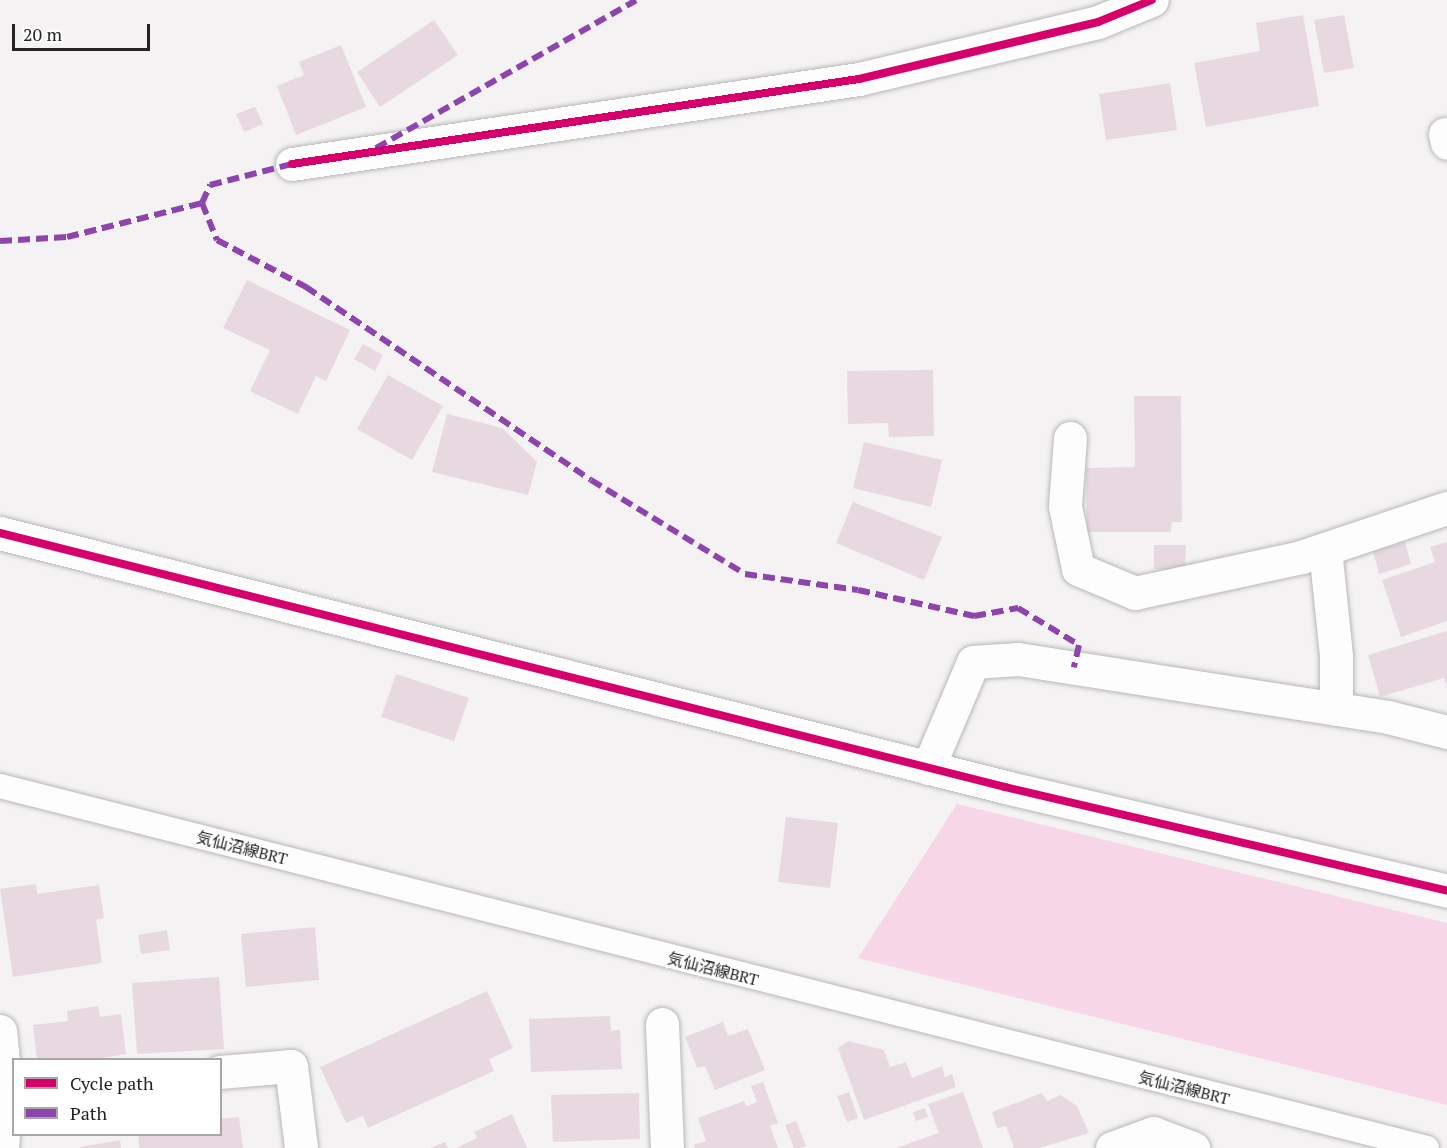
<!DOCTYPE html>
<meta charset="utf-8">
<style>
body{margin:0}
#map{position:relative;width:1447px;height:1148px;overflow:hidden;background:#f4f2f3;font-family:"PT Serif","Noto Sans JP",serif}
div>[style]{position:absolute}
.green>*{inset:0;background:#f7d6e7}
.building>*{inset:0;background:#e8d9e1}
.roads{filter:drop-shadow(0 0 2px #b9b7b8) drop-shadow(0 0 2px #b9b7b8)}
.service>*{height:24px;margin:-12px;padding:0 12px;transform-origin:12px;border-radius:12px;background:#fdfdfd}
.minor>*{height:33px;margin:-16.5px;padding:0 16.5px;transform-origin:16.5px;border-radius:16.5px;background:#fdfdfd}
.tertiary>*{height:33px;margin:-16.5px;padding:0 16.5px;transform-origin:16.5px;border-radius:16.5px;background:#fdfdfd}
.quiet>*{height:6px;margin-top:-3px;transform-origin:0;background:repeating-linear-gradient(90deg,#8e44ad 0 12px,transparent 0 18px)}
.cycleway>*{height:8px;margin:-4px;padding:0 4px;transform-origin:4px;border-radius:4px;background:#d6006c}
span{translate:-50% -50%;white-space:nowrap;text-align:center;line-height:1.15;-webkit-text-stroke:6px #fff;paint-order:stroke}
.street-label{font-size:16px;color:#242223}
.legend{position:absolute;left:12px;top:1058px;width:210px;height:78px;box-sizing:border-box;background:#fff;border:2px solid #a7a7a7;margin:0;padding:8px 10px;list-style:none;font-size:18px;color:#242223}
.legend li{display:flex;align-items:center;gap:12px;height:30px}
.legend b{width:30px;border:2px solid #a7a7a7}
.scale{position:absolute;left:12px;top:24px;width:138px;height:27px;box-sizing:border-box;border:3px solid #242223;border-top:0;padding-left:8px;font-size:18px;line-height:21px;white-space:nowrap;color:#242223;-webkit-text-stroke:4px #fff;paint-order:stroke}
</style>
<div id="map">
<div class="green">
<i style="clip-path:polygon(957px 804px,1447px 923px,1447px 1105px,858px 958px)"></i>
</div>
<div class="building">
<i style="clip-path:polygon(1303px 15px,1319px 106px,1206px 127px,1194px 63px,1260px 51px,1256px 23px)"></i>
<i style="clip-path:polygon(1344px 15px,1354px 68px,1324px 73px,1314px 20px)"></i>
<i style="clip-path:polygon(434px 20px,458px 55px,380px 107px,357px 72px)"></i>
<i style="clip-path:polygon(341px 45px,366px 107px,296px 135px,277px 86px,304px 75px,299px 62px)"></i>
<i style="clip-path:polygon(1170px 83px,1177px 130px,1106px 140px,1099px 94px)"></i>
<i style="clip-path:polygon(255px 107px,263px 124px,244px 132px,236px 114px)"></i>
<i style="clip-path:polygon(247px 280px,350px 330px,326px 381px,316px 376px,298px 414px,250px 391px,270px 350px,223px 328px)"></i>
<i style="clip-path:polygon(363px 344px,383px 355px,375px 371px,354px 359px)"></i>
<i style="clip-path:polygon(933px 370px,934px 436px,889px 437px,888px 423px,848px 424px,847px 371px)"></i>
<i style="clip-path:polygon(388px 375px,443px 406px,412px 460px,357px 429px)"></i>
<i style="clip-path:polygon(1134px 396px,1181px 396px,1182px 522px,1172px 522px,1171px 532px,1087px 532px,1086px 468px,1135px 467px)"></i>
<i style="clip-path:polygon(447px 414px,502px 428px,537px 462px,528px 495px,432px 472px)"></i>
<i style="clip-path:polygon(864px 442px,942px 460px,931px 507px,853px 488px)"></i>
<i style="clip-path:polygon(853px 502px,942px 537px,924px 580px,836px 543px)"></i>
<i style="clip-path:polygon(1405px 542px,1411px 564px,1379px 574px,1373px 551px)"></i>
<i style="clip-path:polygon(1447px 542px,1447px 621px,1401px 637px,1382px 580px,1435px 562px,1430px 547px)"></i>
<i style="clip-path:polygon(1154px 545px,1186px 545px,1185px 569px,1154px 569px)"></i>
<i style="clip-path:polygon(1447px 631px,1447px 687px,1444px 678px,1380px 697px,1368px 655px)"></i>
<i style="clip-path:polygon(396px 674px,469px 698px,454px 741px,381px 717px)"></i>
<i style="clip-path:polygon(786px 817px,838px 823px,830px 888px,778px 882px)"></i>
<i style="clip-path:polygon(36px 884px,37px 894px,99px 885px,104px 918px,96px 920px,102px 963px,13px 977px,0 889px)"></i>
<i style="clip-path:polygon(315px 927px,319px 980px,246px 987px,241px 934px)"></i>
<i style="clip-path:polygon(167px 930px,170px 950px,141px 954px,138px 935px)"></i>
<i style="clip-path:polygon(219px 977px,224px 1049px,137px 1054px,132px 983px)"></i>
<i style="clip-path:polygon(487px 991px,513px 1048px,489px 1059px,494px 1071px,368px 1128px,363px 1116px,346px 1123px,320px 1067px)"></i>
<i style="clip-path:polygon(98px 1006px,100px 1017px,121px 1014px,126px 1054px,91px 1060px,37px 1060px,33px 1025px,68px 1021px,67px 1011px)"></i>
<i style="clip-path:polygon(610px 1016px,611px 1031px,620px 1030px,622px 1069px,531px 1072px,529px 1019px)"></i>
<i style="clip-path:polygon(723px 1022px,728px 1036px,748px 1029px,765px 1070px,715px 1090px,705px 1066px,697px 1068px,685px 1037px)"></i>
<i style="clip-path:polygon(848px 1041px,884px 1050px,890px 1067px,906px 1062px,912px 1078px,942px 1066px,945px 1077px,952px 1074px,956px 1087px,864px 1120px,838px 1048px)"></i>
<i style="clip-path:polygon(763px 1082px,778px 1123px,770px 1126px,778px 1148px,695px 1148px,693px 1145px,706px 1141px,698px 1118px,744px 1101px,747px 1106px,757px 1102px,751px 1086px)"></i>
<i style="clip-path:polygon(849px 1092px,858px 1118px,847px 1122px,837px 1096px)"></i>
<i style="clip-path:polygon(963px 1092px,983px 1148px,896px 1148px,939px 1133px,928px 1104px)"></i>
<i style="clip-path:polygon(639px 1093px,640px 1139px,553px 1142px,551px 1095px)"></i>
<i style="clip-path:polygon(1042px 1093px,1047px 1101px,1061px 1095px,1077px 1106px,1089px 1133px,1039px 1148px,1014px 1148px,1006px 1126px,997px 1128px,992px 1112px)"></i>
<i style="clip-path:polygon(925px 1108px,928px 1117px,916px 1121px,913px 1112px)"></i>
<i style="clip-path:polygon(512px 1114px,527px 1148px,456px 1148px,477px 1138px,474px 1132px)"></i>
<i style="clip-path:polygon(239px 1117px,243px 1148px,139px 1148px,138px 1134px,220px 1134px,220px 1119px)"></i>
<i style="clip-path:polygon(796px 1121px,806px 1146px,801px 1148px,794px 1148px,785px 1125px)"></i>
<i style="clip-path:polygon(120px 1140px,121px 1148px,80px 1148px,80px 1147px)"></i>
<i style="clip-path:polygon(445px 1142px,448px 1148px,430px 1148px)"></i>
</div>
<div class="roads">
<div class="service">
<i style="left:0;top:786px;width:1472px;rotate:14.23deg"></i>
</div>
<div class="minor">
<i style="left:1445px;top:134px;width:9px;rotate:77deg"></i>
<i style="left:292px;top:164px;width:573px;rotate:-8.53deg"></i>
<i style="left:859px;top:79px;width:246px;rotate:-13.4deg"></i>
<i style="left:1098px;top:22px;width:58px;rotate:-22.2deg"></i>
<i style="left:1070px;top:438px;width:68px;rotate:94.2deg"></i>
<i style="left:1065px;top:506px;width:64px;rotate:78.3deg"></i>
<i style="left:1078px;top:569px;width:62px;rotate:22.8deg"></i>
<i style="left:1135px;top:593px;width:170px;rotate:-12.2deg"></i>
<i style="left:1301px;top:557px;width:154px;rotate:-18.6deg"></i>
<i style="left:1325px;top:549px;width:108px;rotate:84.1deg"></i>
<i style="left:1336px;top:656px;width:53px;rotate:90deg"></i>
<i style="left:928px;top:768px;width:115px;rotate:-67deg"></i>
<i style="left:973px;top:662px;width:45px;rotate:-3.8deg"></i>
<i style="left:1018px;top:659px;width:375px;rotate:8.9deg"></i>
<i style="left:1388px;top:717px;width:61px;rotate:14.3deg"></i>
<i style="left:662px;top:1024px;width:124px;rotate:87.7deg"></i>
<i style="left:0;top:1031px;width:59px;rotate:84.2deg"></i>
<i style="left:6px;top:1090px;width:58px;rotate:93.9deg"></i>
<i style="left:220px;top:1072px;width:71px;rotate:-4.8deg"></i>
<i style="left:291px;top:1066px;width:83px;rotate:83deg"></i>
<i style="left:1112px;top:1148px;width:44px;rotate:-20.1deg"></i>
<i style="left:1153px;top:1133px;width:43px;rotate:20.6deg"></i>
</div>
<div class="tertiary">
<i style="left:0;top:533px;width:1037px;rotate:14.18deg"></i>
<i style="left:1005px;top:787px;width:454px;rotate:13.2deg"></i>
</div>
</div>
<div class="quiet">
<i style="left:376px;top:148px;width:299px;rotate:-29.6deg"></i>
<i style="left:202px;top:203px;width:40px;rotate:68deg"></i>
<i style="left:217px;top:240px;width:101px;rotate:27.8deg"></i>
<i style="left:306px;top:287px;width:344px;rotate:34.1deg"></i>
<i style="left:591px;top:480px;width:180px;rotate:31.4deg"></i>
<i style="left:745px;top:574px;width:114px;rotate:8.1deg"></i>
<i style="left:858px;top:590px;width:119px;rotate:12.6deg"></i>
<i style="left:974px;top:616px;width:45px;rotate:-10.3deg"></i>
<i style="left:1018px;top:608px;width:71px;rotate:31.2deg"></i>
<i style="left:1079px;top:645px;width:23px;rotate:103deg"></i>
<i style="left:0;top:241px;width:67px;rotate:-3.4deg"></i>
<i style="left:67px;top:237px;width:139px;rotate:-14.1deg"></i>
<i style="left:202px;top:203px;width:20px;rotate:-66deg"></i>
<i style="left:210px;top:185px;width:85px;rotate:-14.4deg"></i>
</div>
<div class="cycleway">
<i style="left:292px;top:164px;width:573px;rotate:-8.53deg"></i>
<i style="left:859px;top:79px;width:246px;rotate:-13.4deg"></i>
<i style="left:1098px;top:22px;width:58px;rotate:-22.2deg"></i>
<i style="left:0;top:533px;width:1037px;rotate:14.18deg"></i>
<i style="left:1005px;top:787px;width:454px;rotate:13.2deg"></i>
</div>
<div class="street-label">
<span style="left:242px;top:848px;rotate:14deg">気仙沼線BRT</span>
<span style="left:713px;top:969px;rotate:14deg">気仙沼線BRT</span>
<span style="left:1184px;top:1088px;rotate:14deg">気仙沼線BRT</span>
</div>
<ul class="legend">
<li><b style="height:8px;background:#d6006c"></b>Cycle path</li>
<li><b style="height:8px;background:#8e44ad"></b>Path</li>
</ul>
<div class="scale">20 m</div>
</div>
